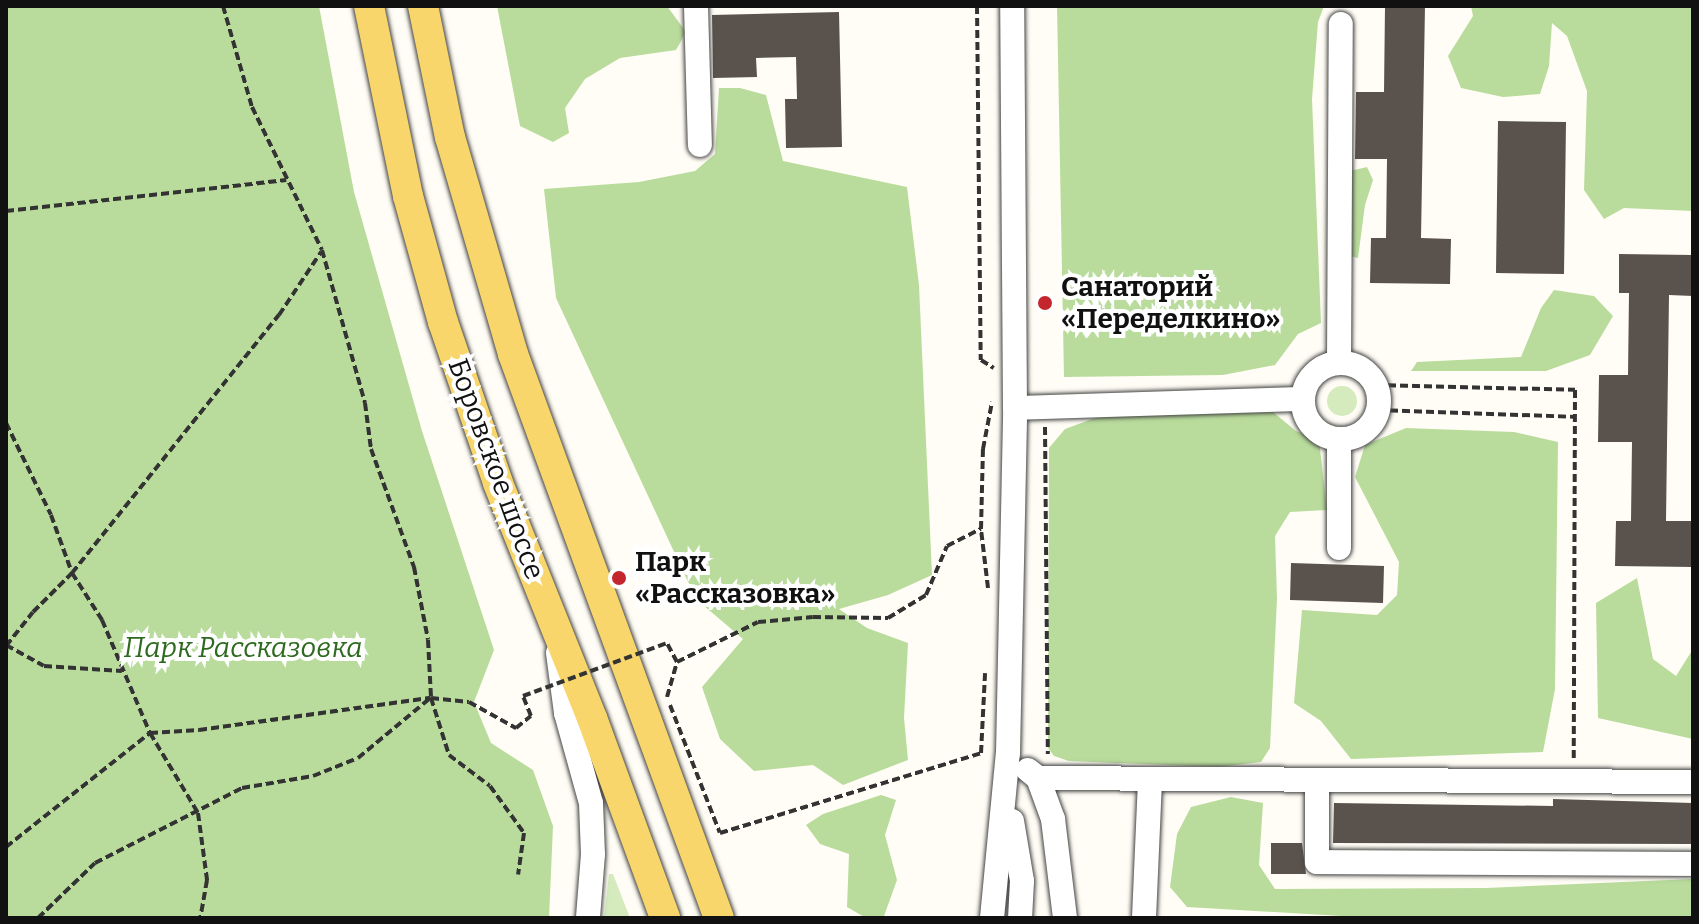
<!DOCTYPE html>
<meta charset="utf-8">
<style>
body{margin:0}
#map{position:relative;width:1699px;height:924px;overflow:hidden;background:#fffdf5;font-family:Bitter,serif}
div>[style]{position:absolute}
.green>*{inset:0;background:#d5ebbd}
.round{border-radius:50%}
.forest>*{inset:0;background:#b9dc9c}
.building>*{inset:0;background:#5a524d}
.path>*{height:4px;margin-top:-2px;transform-origin:0;background:repeating-linear-gradient(90deg,#333 0 8px,transparent 0 12px)}
.roads{filter:drop-shadow(0 0 2px #444) drop-shadow(0 0 2px #444)}
.minor>*{height:24px;margin:-12px;padding:0 12px;transform-origin:12px;border-radius:12px;background:#fff}
.minor>.ring{margin:-12px;padding:0;box-sizing:content-box;background:none;border:24px solid #fff;border-radius:50%}
.major>*{height:30px;margin:-15px;padding:0 15px;transform-origin:15px;border-radius:15px;background:#f9d66b}
.path-bridge>*{height:4px;margin-top:-2px;transform-origin:0;background:repeating-linear-gradient(90deg,#333 0 8px,transparent 0 12px)}
.dots>*{width:22px;height:22px;translate:-50% -50%;box-sizing:border-box;border:4px solid #fff;border-radius:50%}
span{translate:-50% -50%;white-space:nowrap;text-align:center;line-height:1.15;-webkit-text-stroke:8px #fff;paint-order:stroke}
.poi-label{font-size:28px;color:#111;font-weight:700}
.left{translate:0 -50%;text-align:left}
.street-label{font-size:28px;color:#111}
.park-label{font-size:28px;color:#2f6b1f;font-style:italic}
.frame{position:absolute;inset:0;border:8px solid #111;pointer-events:none}
</style>
<div id="map">
<div class="green">
<i class="round" style="left:1327px;top:386px;width:30px;height:30px"></i>
<i style="clip-path:polygon(609px 874px,613px 874px,630px 918px,604px 918px)"></i>
</div>
<div class="forest">
<i style="clip-path:polygon(6px 6px,319px 6px,354px 192px,422px 431px,494px 650px,474px 702px,491px 743px,533px 770px,553px 826px,549px 918px,6px 918px)"></i>
<i style="clip-path:polygon(497px 6px,667px 6px,686px 32px,676px 50px,620px 58px,585px 79px,565px 108px,569px 133px,553px 142px,520px 126px)"></i>
<i style="clip-path:polygon(1057px 6px,1324px 6px,1318px 22px,1312px 99px,1321px 323px,1298px 334px,1275px 365px,1223px 375px,1064px 377px)"></i>
<i style="clip-path:polygon(1471px 6px,1693px 6px,1693px 211px,1624px 208px,1604px 219px,1584px 190px,1587px 91px,1567px 36px,1552px 23px,1549px 66px,1540px 94px,1503px 97px,1461px 88px,1448px 56px,1473px 16px)"></i>
<i style="clip-path:polygon(719px 88px,740px 88px,766px 95px,783px 161px,907px 187px,919px 285px,932px 575px,888px 595px,839px 609px,867px 628px,908px 643px,904px 718px,908px 760px,843px 785px,813px 765px,754px 771px,720px 739px,702px 687px,743px 639px,696px 599px,556px 298px,544px 189px,639px 182px,695px 171px,715px 154px)"></i>
<i style="clip-path:polygon(1367px 167px,1373px 180px,1365px 205px,1358px 258px,1349px 256px,1350px 171px)"></i>
<i style="clip-path:polygon(1554px 290px,1594px 296px,1613px 316px,1590px 355px,1546px 371px,1411px 371px,1417px 362px,1521px 357px,1541px 308px)"></i>
<i style="clip-path:polygon(1273px 412px,1296px 431px,1319px 440px,1327px 510px,1290px 512px,1275px 536px,1277px 598px,1270px 748px,1261px 762px,1218px 767px,1069px 761px,1054px 756px,1048px 748px,1049px 448px,1065px 429px,1103px 415px)"></i>
<i style="clip-path:polygon(1406px 428px,1514px 432px,1558px 442px,1555px 689px,1543px 752px,1351px 759px,1321px 721px,1294px 703px,1302px 610px,1377px 615px,1397px 595px,1399px 562px,1355px 477px,1365px 445px)"></i>
<i style="clip-path:polygon(1637px 578px,1653px 659px,1676px 676px,1693px 649px,1693px 739px,1598px 718px,1596px 603px)"></i>
<i style="clip-path:polygon(881px 795px,896px 800px,885px 835px,897px 880px,884px 916px,866px 918px,847px 907px,849px 854px,820px 844px,806px 825px,823px 814px)"></i>
<i style="clip-path:polygon(1231px 797px,1263px 803px,1259px 865px,1275px 889px,1486px 888px,1693px 879px,1693px 918px,1375px 918px,1187px 907px,1170px 887px,1177px 834px,1191px 807px)"></i>
</div>
<div class="building">
<i style="clip-path:polygon(1385px 6px,1425px 6px,1421px 238px,1451px 239px,1450px 284px,1370px 283px,1371px 238px,1386px 238px,1387px 159px,1355px 159px,1356px 92px,1384px 92px)"></i>
<i style="clip-path:polygon(839px 12px,842px 147px,786px 148px,785px 99px,797px 99px,796px 57px,756px 58px,757px 77px,713px 78px,712px 15px)"></i>
<i style="clip-path:polygon(1498px 121px,1566px 122px,1564px 274px,1496px 273px)"></i>
<i style="clip-path:polygon(1619px 254px,1693px 255px,1693px 296px,1669px 295px,1666px 521px,1693px 521px,1693px 567px,1615px 566px,1616px 521px,1631px 521px,1632px 442px,1598px 442px,1599px 375px,1628px 375px,1629px 293px,1619px 293px)"></i>
<i style="clip-path:polygon(1291px 563px,1384px 566px,1383px 603px,1290px 600px)"></i>
<i style="clip-path:polygon(1553px 799px,1693px 803px,1693px 844px,1333px 843px,1334px 803px,1553px 806px)"></i>
<i style="clip-path:polygon(1271px 843px,1302px 843px,1306px 874px,1271px 874px)"></i>
</div>
<div class="path">
<i style="left:223px;top:6px;width:105px;rotate:74deg"></i>
<i style="left:252px;top:107px;width:159px;rotate:63.9deg"></i>
<i style="left:322px;top:250px;width:159px;rotate:74.3deg"></i>
<i style="left:365px;top:403px;width:46px;rotate:82.6deg"></i>
<i style="left:371px;top:449px;width:126px;rotate:70deg"></i>
<i style="left:414px;top:567px;width:74px;rotate:79.1deg"></i>
<i style="left:428px;top:640px;width:58px;rotate:87deg"></i>
<i style="left:431px;top:698px;width:60px;rotate:72.5deg"></i>
<i style="left:449px;top:755px;width:51px;rotate:37.1deg"></i>
<i style="left:490px;top:786px;width:58px;rotate:54.1deg"></i>
<i style="left:524px;top:833px;width:42px;rotate:98.1deg"></i>
<i style="left:977px;top:6px;width:354px;rotate:89.4deg"></i>
<i style="left:981px;top:360px;width:15px;rotate:32deg"></i>
<i style="left:6px;top:211px;width:282px;rotate:-6.3deg"></i>
<i style="left:1376px;top:385px;width:199px;rotate:1.4deg"></i>
<i style="left:1575px;top:390px;width:369px;rotate:90.2deg"></i>
<i style="left:1378px;top:410px;width:197px;rotate:2deg"></i>
<i style="left:6px;top:423px;width:102px;rotate:63.9deg"></i>
<i style="left:51px;top:515px;width:62px;rotate:70.1deg"></i>
<i style="left:72px;top:573px;width:56px;rotate:57.4deg"></i>
<i style="left:102px;top:620px;width:123px;rotate:67deg"></i>
<i style="left:150px;top:733px;width:93px;rotate:59deg"></i>
<i style="left:198px;top:813px;width:68px;rotate:82.3deg"></i>
<i style="left:207px;top:880px;width:39px;rotate:100deg"></i>
<i style="left:1045px;top:427px;width:327px;rotate:89.5deg"></i>
<i style="left:988px;top:588px;width:59px;rotate:-96.8deg"></i>
<i style="left:981px;top:529px;width:80px;rotate:-88.6deg"></i>
<i style="left:983px;top:449px;width:48px;rotate:-79.2deg"></i>
<i style="left:6px;top:645px;width:43px;rotate:28.9deg"></i>
<i style="left:44px;top:666px;width:78px;rotate:3.7deg"></i>
<i style="left:6px;top:646px;width:43px;rotate:-51.5deg"></i>
<i style="left:33px;top:612px;width:55px;rotate:-45deg"></i>
<i style="left:72px;top:573px;width:331px;rotate:-51.3deg"></i>
<i style="left:279px;top:315px;width:76px;rotate:-56.3deg"></i>
<i style="left:677px;top:662px;width:90px;rotate:-26.3deg"></i>
<i style="left:758px;top:622px;width:55px;rotate:-5.2deg"></i>
<i style="left:813px;top:617px;width:75px;rotate:0.8deg"></i>
<i style="left:888px;top:618px;width:44px;rotate:-31.2deg"></i>
<i style="left:926px;top:595px;width:53px;rotate:-66.8deg"></i>
<i style="left:947px;top:546px;width:38px;rotate:-27deg"></i>
<i style="left:667px;top:697px;width:36px;rotate:-74deg"></i>
<i style="left:677px;top:662px;width:21px;rotate:-118deg"></i>
<i style="left:670px;top:705px;width:137px;rotate:68.7deg"></i>
<i style="left:720px;top:833px;width:274px;rotate:-17deg"></i>
<i style="left:981px;top:753px;width:80px;rotate:-87.1deg"></i>
<i style="left:6px;top:847px;width:184px;rotate:-38.4deg"></i>
<i style="left:150px;top:733px;width:49px;rotate:-3.5deg"></i>
<i style="left:199px;top:730px;width:234px;rotate:-7.9deg"></i>
<i style="left:431px;top:698px;width:38px;rotate:6deg"></i>
<i style="left:469px;top:702px;width:54px;rotate:29deg"></i>
<i style="left:516px;top:728px;width:19px;rotate:-39deg"></i>
<i style="left:531px;top:716px;width:22px;rotate:-112deg"></i>
<i style="left:38px;top:918px;width:79px;rotate:-44deg"></i>
<i style="left:95px;top:863px;width:165px;rotate:-27deg"></i>
<i style="left:242px;top:788px;width:72px;rotate:-9.6deg"></i>
<i style="left:313px;top:776px;width:48px;rotate:-21.8deg"></i>
<i style="left:358px;top:758px;width:92px;rotate:-39.7deg"></i>
</div>
<div class="roads">
<div class="minor">
<i style="left:696px;top:6px;width:139px;rotate:88.4deg"></i>
<i class="ring" style="left:1303px;top:363px;width:52px;height:52px"></i>
<i style="left:1339px;top:363px;width:339px;rotate:-89.7deg"></i>
<i style="left:1015px;top:408px;width:288px;rotate:-1.8deg"></i>
<i style="left:1339px;top:548px;width:108px;rotate:-90deg"></i>
<i style="left:558px;top:653px;width:61px;rotate:82.4deg"></i>
<i style="left:566px;top:713px;width:93px;rotate:74.5deg"></i>
<i style="left:591px;top:803px;width:51px;rotate:87.8deg"></i>
<i style="left:593px;top:854px;width:64px;rotate:94.5deg"></i>
<i style="left:1028px;top:770px;width:13px;rotate:39deg"></i>
<i style="left:1038px;top:778px;width:44px;rotate:69.9deg"></i>
<i style="left:1053px;top:819px;width:100px;rotate:83.1deg"></i>
<i style="left:1038px;top:778px;width:655px;rotate:0.35deg"></i>
<i style="left:1317px;top:780px;width:82px;rotate:90deg"></i>
<i style="left:1317px;top:862px;width:376px;rotate:0.3deg"></i>
<i style="left:1012px;top:821px;width:61px;rotate:80.5deg"></i>
<i style="left:1022px;top:881px;width:37px;rotate:93deg"></i>
<i style="left:992px;top:918px;width:166px;rotate:-84.5deg"></i>
<i style="left:1008px;top:753px;width:345px;rotate:-88.8deg"></i>
<i style="left:1015px;top:408px;width:402px;rotate:-90.4deg"></i>
<i style="left:1144px;top:918px;width:139px;rotate:-87.5deg"></i>
</div>
<div class="major">
<i style="left:369px;top:6px;width:194px;rotate:78.4deg"></i>
<i style="left:408px;top:196px;width:131px;rotate:74.5deg"></i>
<i style="left:443px;top:322px;width:170px;rotate:71.1deg"></i>
<i style="left:498px;top:483px;width:253px;rotate:68.2deg"></i>
<i style="left:592px;top:718px;width:213px;rotate:69.9deg"></i>
<i style="left:423px;top:6px;width:134px;rotate:78.4deg"></i>
<i style="left:450px;top:137px;width:226px;rotate:73.8deg"></i>
<i style="left:513px;top:354px;width:600px;rotate:69.94deg"></i>
</div>
</div>
<div class="path-bridge">
<i style="left:523px;top:696px;width:153px;rotate:-20.2deg"></i>
</div>
<div class="dots">
<i style="left:1045px;top:303px;background:#c4262e"></i>
<i style="left:619px;top:578px;background:#c4262e"></i>
</div>
<div class="poi-label">
<span class="left" style="left:1061px;top:303px">Санаторий<br>«Переделкино»</span>
<span class="left" style="left:635px;top:578px">Парк<br>«Рассказовка»</span>
</div>
<div class="street-label">
<span style="left:496px;top:469px;rotate:70deg">Боровское шоссе</span>
</div>
<div class="park-label">
<span style="left:243px;top:648px">Парк Рассказовка</span>
</div>
<div class="frame"></div>
</div>
